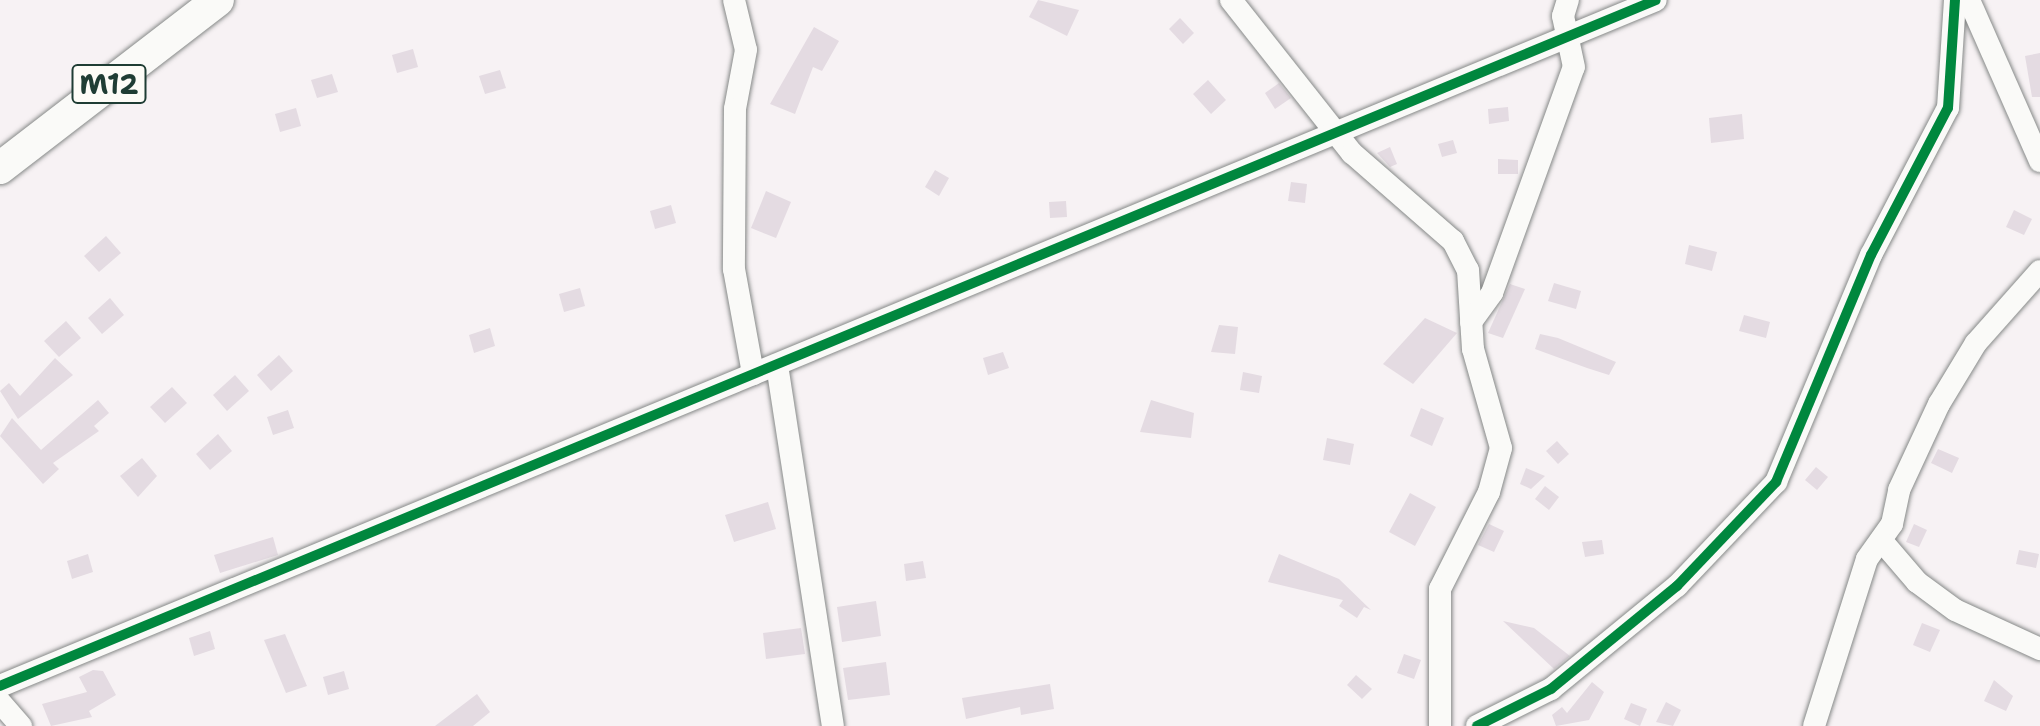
<!DOCTYPE html>
<style>
body{margin:0}
#map{position:relative;width:2040px;height:726px;overflow:hidden;background:#f7f2f4;font-family:"Shantell Sans",sans-serif}
div>[style]{position:absolute}
.building>*{inset:0;background:#e4dbe2}
.roads{filter:drop-shadow(0 0 2px #868988) drop-shadow(0 0 2px #868988)}
.minor>*{height:22px;margin:-11px;padding:0 11px;transform-origin:11px;border-radius:11px;background:#fafaf8}
.highway>*{height:32px;margin:-16px;padding:0 16px;transform-origin:16px;border-radius:16px;background:#fafaf8}
.cycleway>*{height:10px;margin:-5px;padding:0 5px;transform-origin:5px;border-radius:5px;background:#00873e}
span{translate:-50% -50%;white-space:nowrap;text-align:center;line-height:1.15;-webkit-text-stroke:8px #fdfcf7;paint-order:stroke}
.shield-label span{padding:2px 6px;background:#fdfcf7;border:2px solid;border-radius:6px;-webkit-text-stroke-width:0}
.shield-label{font-size:28px;color:#1f3d34;font-weight:700}
</style>
<div id="map">
<div class="building">
<i style="clip-path:polygon(1038px 0,1079px 10px,1067px 36px,1029px 17px)"></i>
<i style="clip-path:polygon(1180px 18px,1194px 33px,1183px 44px,1169px 29px)"></i>
<i style="clip-path:polygon(814px 27px,839px 41px,822px 71px,813px 67px,795px 114px,770px 104px)"></i>
<i style="clip-path:polygon(413px 49px,418px 67px,397px 73px,392px 55px)"></i>
<i style="clip-path:polygon(2040px 53px,2040px 97px,2032px 97px,2025px 56px)"></i>
<i style="clip-path:polygon(500px 70px,506px 88px,485px 94px,479px 76px)"></i>
<i style="clip-path:polygon(332px 74px,338px 92px,317px 98px,311px 80px)"></i>
<i style="clip-path:polygon(1208px 80px,1226px 100px,1211px 114px,1193px 94px)"></i>
<i style="clip-path:polygon(1279px 83px,1291px 98px,1275px 109px,1265px 93px)"></i>
<i style="clip-path:polygon(1508px 107px,1509px 121px,1489px 124px,1488px 109px)"></i>
<i style="clip-path:polygon(296px 108px,301px 126px,280px 132px,275px 114px)"></i>
<i style="clip-path:polygon(1742px 114px,1744px 139px,1711px 143px,1709px 118px)"></i>
<i style="clip-path:polygon(1453px 140px,1457px 153px,1442px 157px,1438px 144px)"></i>
<i style="clip-path:polygon(1390px 147px,1397px 164px,1390px 167px,1377px 153px)"></i>
<i style="clip-path:polygon(1498px 159px,1518px 160px,1518px 174px,1498px 174px)"></i>
<i style="clip-path:polygon(935px 170px,949px 178px,939px 196px,925px 187px)"></i>
<i style="clip-path:polygon(1291px 182px,1307px 184px,1305px 203px,1288px 201px)"></i>
<i style="clip-path:polygon(766px 191px,791px 202px,776px 238px,751px 228px)"></i>
<i style="clip-path:polygon(1066px 201px,1067px 217px,1050px 218px,1049px 202px)"></i>
<i style="clip-path:polygon(671px 205px,676px 223px,655px 229px,650px 211px)"></i>
<i style="clip-path:polygon(2014px 210px,2032px 219px,2024px 235px,2006px 227px)"></i>
<i style="clip-path:polygon(106px 236px,121px 253px,99px 272px,84px 256px)"></i>
<i style="clip-path:polygon(1689px 245px,1717px 252px,1712px 271px,1685px 264px)"></i>
<i style="clip-path:polygon(1554px 283px,1581px 291px,1576px 309px,1548px 301px)"></i>
<i style="clip-path:polygon(1510px 284px,1525px 289px,1503px 338px,1488px 333px)"></i>
<i style="clip-path:polygon(580px 288px,585px 306px,564px 312px,559px 294px)"></i>
<i style="clip-path:polygon(110px 298px,124px 315px,102px 334px,88px 318px)"></i>
<i style="clip-path:polygon(1744px 315px,1770px 322px,1766px 338px,1739px 331px)"></i>
<i style="clip-path:polygon(1425px 318px,1457px 333px,1413px 384px,1383px 364px)"></i>
<i style="clip-path:polygon(66px 321px,81px 338px,59px 357px,44px 341px)"></i>
<i style="clip-path:polygon(1219px 325px,1238px 327px,1235px 354px,1211px 352px)"></i>
<i style="clip-path:polygon(490px 328px,495px 346px,474px 353px,469px 335px)"></i>
<i style="clip-path:polygon(1540px 334px,1558px 338px,1616px 362px,1609px 375px,1587px 368px,1535px 349px)"></i>
<i style="clip-path:polygon(1003px 352px,1009px 368px,988px 375px,983px 358px)"></i>
<i style="clip-path:polygon(279px 355px,293px 371px,271px 391px,257px 375px)"></i>
<i style="clip-path:polygon(55px 358px,73px 375px,18px 419px,0 391px,9px 383px,20px 396px)"></i>
<i style="clip-path:polygon(1243px 372px,1262px 376px,1259px 393px,1240px 390px)"></i>
<i style="clip-path:polygon(235px 375px,249px 391px,227px 411px,213px 395px)"></i>
<i style="clip-path:polygon(172px 387px,187px 403px,165px 423px,150px 407px)"></i>
<i style="clip-path:polygon(98px 400px,109px 413px,94px 426px,99px 431px,53px 463px,59px 469px,43px 484px,0 436px,12px 418px,41px 450px)"></i>
<i style="clip-path:polygon(1151px 400px,1194px 413px,1191px 438px,1140px 432px)"></i>
<i style="clip-path:polygon(1421px 408px,1444px 418px,1432px 446px,1410px 436px)"></i>
<i style="clip-path:polygon(288px 410px,294px 428px,273px 435px,267px 417px)"></i>
<i style="clip-path:polygon(218px 434px,232px 451px,210px 470px,196px 454px)"></i>
<i style="clip-path:polygon(1327px 438px,1354px 444px,1350px 465px,1323px 460px)"></i>
<i style="clip-path:polygon(1557px 441px,1569px 454px,1558px 464px,1546px 451px)"></i>
<i style="clip-path:polygon(1938px 449px,1959px 458px,1952px 473px,1931px 463px)"></i>
<i style="clip-path:polygon(142px 458px,157px 476px,138px 497px,120px 476px)"></i>
<i style="clip-path:polygon(1816px 467px,1828px 477px,1817px 490px,1805px 480px)"></i>
<i style="clip-path:polygon(1526px 468px,1545px 476px,1531px 489px,1520px 484px)"></i>
<i style="clip-path:polygon(1545px 486px,1559px 497px,1549px 510px,1535px 499px)"></i>
<i style="clip-path:polygon(1410px 493px,1436px 507px,1415px 546px,1389px 532px)"></i>
<i style="clip-path:polygon(768px 502px,776px 529px,734px 542px,725px 515px)"></i>
<i style="clip-path:polygon(1489px 524px,1504px 531px,1494px 552px,1478px 545px)"></i>
<i style="clip-path:polygon(1914px 524px,1927px 530px,1919px 547px,1906px 542px)"></i>
<i style="clip-path:polygon(273px 537px,278px 555px,220px 573px,214px 555px)"></i>
<i style="clip-path:polygon(1602px 540px,1604px 554px,1585px 557px,1582px 542px)"></i>
<i style="clip-path:polygon(2019px 550px,2039px 554px,2036px 568px,2016px 564px)"></i>
<i style="clip-path:polygon(88px 554px,93px 572px,72px 579px,67px 561px)"></i>
<i style="clip-path:polygon(1279px 554px,1339px 579px,1371px 610px,1364px 607px,1357px 618px,1339px 606px,1343px 600px,1268px 582px)"></i>
<i style="clip-path:polygon(923px 561px,926px 578px,906px 581px,904px 564px)"></i>
<i style="clip-path:polygon(876px 601px,881px 636px,842px 642px,837px 607px)"></i>
<i style="clip-path:polygon(1503px 621px,1534px 628px,1570px 656px,1554px 669px)"></i>
<i style="clip-path:polygon(1922px 623px,1940px 630px,1930px 652px,1913px 645px)"></i>
<i style="clip-path:polygon(801px 628px,805px 654px,766px 659px,763px 633px)"></i>
<i style="clip-path:polygon(210px 631px,215px 649px,194px 656px,189px 638px)"></i>
<i style="clip-path:polygon(285px 634px,307px 686px,286px 693px,264px 640px)"></i>
<i style="clip-path:polygon(1404px 654px,1421px 660px,1414px 679px,1397px 673px)"></i>
<i style="clip-path:polygon(886px 662px,890px 695px,848px 700px,843px 668px)"></i>
<i style="clip-path:polygon(93px 670px,103px 671px,116px 695px,89px 711px,92px 717px,51px 726px,42px 704px,87px 692px,79px 677px)"></i>
<i style="clip-path:polygon(344px 671px,349px 689px,328px 695px,323px 677px)"></i>
<i style="clip-path:polygon(1356px 675px,1372px 689px,1362px 699px,1347px 685px)"></i>
<i style="clip-path:polygon(1994px 680px,2013px 696px,2006px 711px,1984px 701px)"></i>
<i style="clip-path:polygon(1592px 682px,1604px 692px,1589px 720px,1556px 726px,1552px 715px,1562px 707px,1567px 713px)"></i>
<i style="clip-path:polygon(1050px 684px,1054px 709px,1021px 715px,1020px 707px,966px 719px,962px 698px)"></i>
<i style="clip-path:polygon(477px 694px,490px 712px,473px 726px,435px 726px)"></i>
<i style="clip-path:polygon(1666px 702px,1681px 710px,1673px 726px,1656px 722px)"></i>
<i style="clip-path:polygon(1631px 703px,1647px 709px,1640px 726px,1624px 719px)"></i>
</div>
<div class="roads">
<div class="minor">
<i style="left:734px;top:0;width:51px;rotate:76.5deg"></i>
<i style="left:746px;top:50px;width:60px;rotate:100.6deg"></i>
<i style="left:735px;top:109px;width:160px;rotate:90.4deg"></i>
<i style="left:734px;top:269px;width:107px;rotate:79.7deg"></i>
<i style="left:1231px;top:0;width:195px;rotate:51.7deg"></i>
<i style="left:1352px;top:153px;width:134px;rotate:41.1deg"></i>
<i style="left:1453px;top:241px;width:33px;rotate:63deg"></i>
<i style="left:1468px;top:270px;width:79px;rotate:86.4deg"></i>
<i style="left:1473px;top:349px;width:103px;rotate:74.2deg"></i>
<i style="left:1501px;top:448px;width:46px;rotate:105.3deg"></i>
<i style="left:1489px;top:492px;width:109px;rotate:116.8deg"></i>
<i style="left:1440px;top:589px;width:137px;rotate:90deg"></i>
<i style="left:1969px;top:0;width:176px;rotate:66.2deg"></i>
<i style="left:1471px;top:322px;width:36px;rotate:-54deg"></i>
<i style="left:1492px;top:293px;width:240px;rotate:-70.1deg"></i>
<i style="left:1574px;top:67px;width:52px;rotate:-102.2deg"></i>
<i style="left:1563px;top:16px;width:17px;rotate:-73deg"></i>
<i style="left:777px;top:365px;width:365px;rotate:81.2deg"></i>
<i style="left:1881px;top:540px;width:55px;rotate:49.4deg"></i>
<i style="left:1917px;top:582px;width:47px;rotate:36.4deg"></i>
<i style="left:1955px;top:610px;width:94px;rotate:24.6deg"></i>
<i style="left:0;top:686px;width:1792px;rotate:-22.5deg"></i>
<i style="left:0;top:702px;width:32px;rotate:49deg"></i>
<i style="left:1477px;top:726px;width:83px;rotate:-26.6deg"></i>
<i style="left:1551px;top:689px;width:163px;rotate:-39.3deg"></i>
<i style="left:1677px;top:586px;width:144px;rotate:-46.4deg"></i>
<i style="left:1776px;top:482px;width:246px;rotate:-67.3deg"></i>
<i style="left:1871px;top:255px;width:166px;rotate:-62.4deg"></i>
<i style="left:1948px;top:108px;width:108px;rotate:-86.3deg"></i>
<i style="left:1814px;top:726px;width:175px;rotate:-72.4deg"></i>
<i style="left:1867px;top:559px;width:43px;rotate:-54.5deg"></i>
<i style="left:1892px;top:524px;width:35px;rotate:-78deg"></i>
<i style="left:1899px;top:490px;width:95px;rotate:-65.1deg"></i>
<i style="left:1939px;top:404px;width:71px;rotate:-58.8deg"></i>
<i style="left:1976px;top:343px;width:96px;rotate:-48.4deg"></i>
</div>
<div class="highway">
<i style="left:0;top:168px;width:275px;rotate:-37.6deg"></i>
</div>
</div>
<div class="cycleway">
<i style="left:0;top:686px;width:1792px;rotate:-22.5deg"></i>
<i style="left:1477px;top:726px;width:83px;rotate:-26.6deg"></i>
<i style="left:1551px;top:689px;width:163px;rotate:-39.3deg"></i>
<i style="left:1677px;top:586px;width:144px;rotate:-46.4deg"></i>
<i style="left:1776px;top:482px;width:246px;rotate:-67.3deg"></i>
<i style="left:1871px;top:255px;width:166px;rotate:-62.4deg"></i>
<i style="left:1948px;top:108px;width:108px;rotate:-86.3deg"></i>
</div>
<div class="shield-label">
<span style="left:109px;top:84px">M12</span>
</div>
</div>
